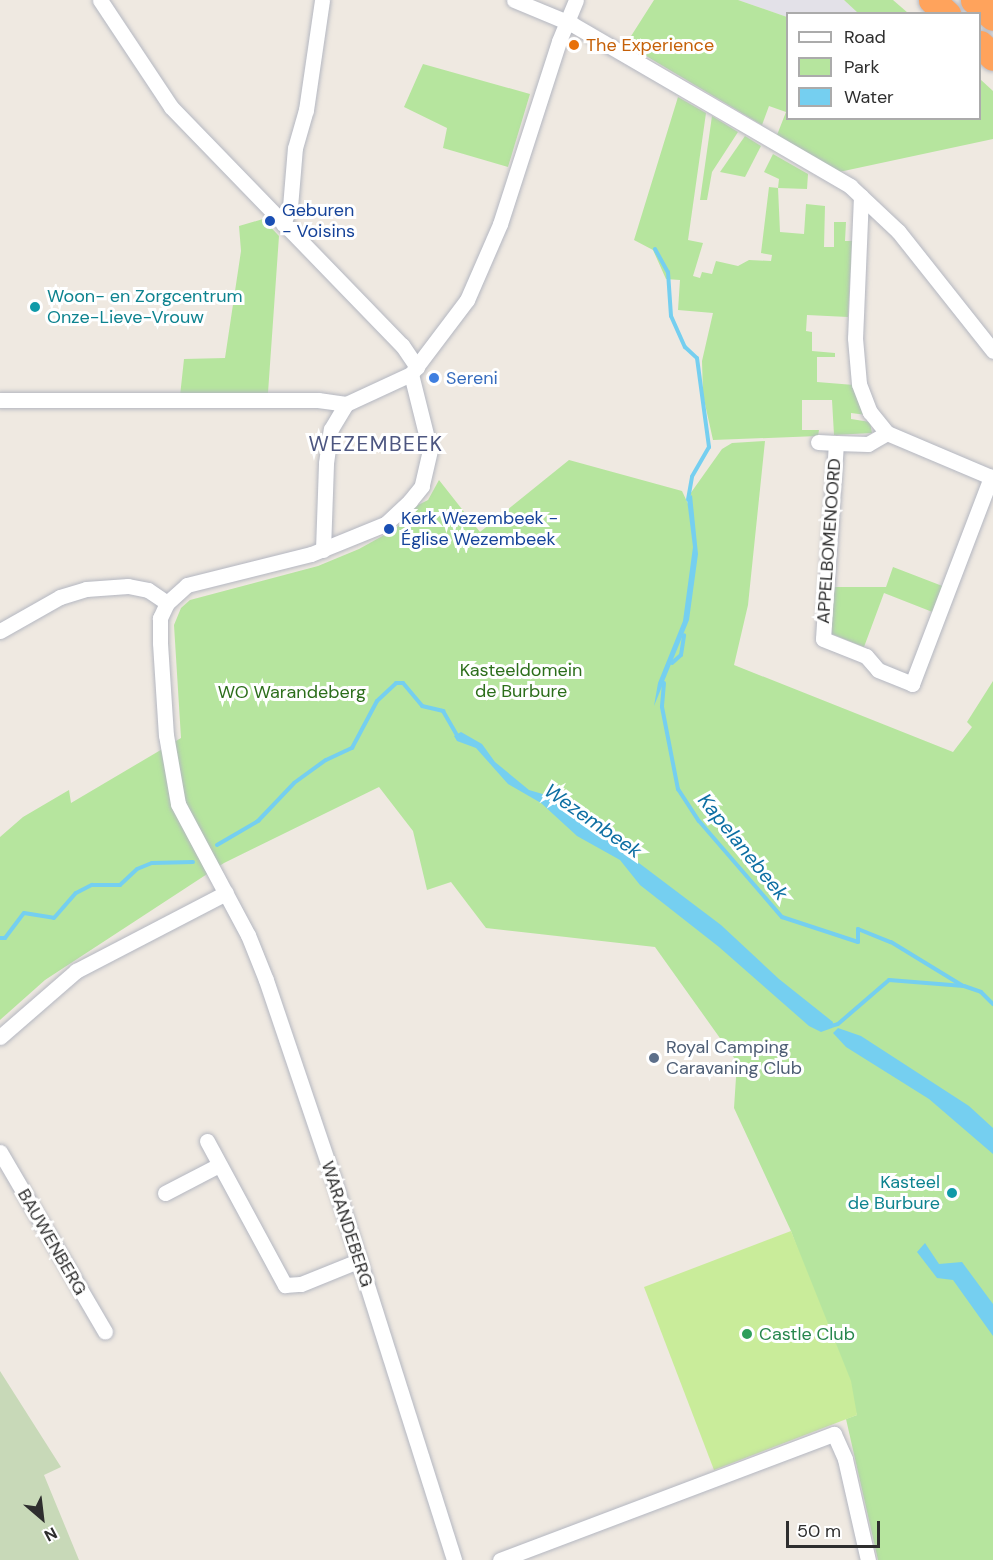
<!DOCTYPE html>
<meta charset="utf-8">
<style>
body{margin:0}
#map{position:relative;width:993px;height:1560px;overflow:hidden;background:#efe9e1;font-family:"DM Sans",sans-serif}
div>[style]{position:absolute}
.industrial>*{inset:0;background:#e3e1e8}
.green>*{inset:0;background:#b6e59e}
.cemetery>*{inset:0;background:#c8d9b8}
.pitch>*{inset:0;background:#c9ec9a}
.water>*{inset:0;background:#75cff0}
.stream>*{height:4px;margin:-2px;padding:0 2px;transform-origin:2px;border-radius:2px;background:#75cff0}
.roads{filter:drop-shadow(0 0 2px #b4b7c1) drop-shadow(0 0 2px #b4b7c1)}
.street>*{height:15px;margin:-7.5px;padding:0 7.5px;transform-origin:7.5px;border-radius:7.5px;background:#fff}
.highway>*{height:27px;margin:-13.5px;padding:0 13.5px;transform-origin:13.5px;border-radius:13.5px;background:#ffa35c}
.dots>*{width:16px;height:16px;translate:-50% -50%;box-sizing:border-box;border:3px solid #fff;border-radius:50%}
span{translate:-50% -50%;white-space:nowrap;text-align:center;line-height:1.15;-webkit-text-stroke:6px #fff;paint-order:stroke}
.food-label{font-size:18px;color:#c56008}
.left{translate:0 -50%;text-align:left}
.transit-label{font-size:18px;color:#164399}
.culture-label{font-size:18px;color:#0d838f}
.right{translate:-100% -50%;text-align:right}
.shop-label{font-size:18px;color:#366cbe}
.street-label{font-size:18px;color:#2e2e2e}
.park-label{font-size:18px;color:#2c6e1b}
.service-label{font-size:18px;color:#4e5e75}
.leisure-label{font-size:18px;color:#27864d}
.water-label{font-size:20px;color:#0d6fa3;font-style:italic}
.quarter-label{font-size:21px;color:#4d5680;letter-spacing:1.5px}
.legend{position:absolute;left:786px;top:12px;width:195px;height:108px;box-sizing:border-box;background:#fff;border:2px solid #ababab;margin:0;padding:8px 10px;list-style:none;font-size:18px;color:#2e2e2e}
.legend li{display:flex;align-items:center;gap:12px;height:30px}
.legend b{width:30px;border:2px solid #ababab}
.north{position:absolute;left:12px;top:1488px;width:60px;height:60px;-webkit-text-stroke:4px #fff;paint-order:stroke;rotate:152deg;font-size:16px;font-weight:700;line-height:24px;text-align:center;color:#2e2e2e}
.north::after{content:'';display:block;margin:auto;width:21px;height:27px;background:#2e2e2e;clip-path:polygon(50% 0,100% 100%,50% 72%,0 100%)}
.scale{position:absolute;left:786px;top:1521px;width:94px;height:27px;box-sizing:border-box;border:3px solid #2e2e2e;border-top:0;padding-left:8px;font-size:18px;line-height:21px;white-space:nowrap;color:#2e2e2e;-webkit-text-stroke:4px #fff;paint-order:stroke}
</style>
<div id="map">
<div class="industrial">
<i style="clip-path:polygon(738px 0,844px 0,858px 13px,788px 14px,787px 17px)"></i>
</div>
<div class="green">
<i style="clip-path:polygon(654px 0,738px 0,787px 17px,788px 118px,980px 118px,980px 79px,993px 91px,993px 139px,839px 172px,777px 135px,786px 112px,769px 106px,762px 125px,626px 44px)"></i>
<i style="clip-path:polygon(844px 0,893px 0,908px 13px,858px 13px)"></i>
<i style="clip-path:polygon(423px 64px,530px 94px,508px 167px,443px 148px,447px 128px,404px 107px)"></i>
<i style="clip-path:polygon(678px 97px,706px 113px,688px 240px,703px 243px,693px 276px,700px 278px,702px 272px,712px 274px,716px 261px,738px 266px,749px 260px,771px 261px,772px 255px,761px 253px,769px 187px,778px 188px,779px 179px,764px 172px,773px 154px,808px 174px,807px 189px,778px 188px,780px 232px,804px 234px,806px 204px,825px 206px,824px 247px,834px 247px,834px 222px,846px 222px,845px 241px,852px 241px,848px 317px,807px 315px,806px 331px,812px 332px,812px 351px,835px 353px,835px 357px,817px 357px,817px 382px,854px 385px,867px 415px,851px 413px,851px 419px,870px 422px,872px 433px,834px 435px,832px 400px,802px 400px,802px 430px,819px 430px,818px 436px,713px 440px,703px 395px,702px 361px,713px 313px,678px 310px,680px 280px,666px 279px,653px 250px,634px 240px)"></i>
<i style="clip-path:polygon(712px 116px,738px 132px,712px 172px,707px 200px,700px 200px)"></i>
<i style="clip-path:polygon(745px 136px,761px 146px,745px 177px,720px 172px)"></i>
<i style="clip-path:polygon(263px 219px,279px 236px,268px 393px,180px 396px,184px 359px,225px 358px,241px 251px,239px 226px)"></i>
<i style="clip-path:polygon(765px 441px,748px 605px,734px 665px,953px 752px,972px 727px,967px 722px,993px 681px,993px 1560px,878px 1560px,846px 1419px,857px 1415px,791px 1231px,734px 1108px,737px 1062px,655px 947px,486px 928px,451px 882px,427px 890px,413px 831px,379px 787px,224px 863px,45px 980px,0 1020px,0 837px,23px 817px,69px 790px,71px 803px,181px 738px,174px 625px,181px 608px,190px 600px,318px 566px,359px 549px,395px 529px,418px 505px,428px 500px,439px 480px,480px 532px,569px 460px,682px 491px,690px 508px,690px 494px,722px 449px,732px 443px)"></i>
<i style="clip-path:polygon(893px 567px,945px 587px,935px 613px,884px 593px,864px 647px,832px 634px,832px 587px,886px 587px)"></i>
</div>
<div class="cemetery">
<i style="clip-path:polygon(0 1371px,61px 1467px,44px 1475px,79px 1560px,0 1560px)"></i>
</div>
<div class="pitch">
<i style="clip-path:polygon(791px 1231px,851px 1381px,857px 1415px,714px 1470px,644px 1287px)"></i>
</div>
<div class="water">
<i style="clip-path:polygon(692px 495px,698px 554px,689px 620px,654px 706px,658px 683px,683px 621px,693px 547px,687px 499px)"></i>
<i style="clip-path:polygon(461px 732px,482px 744px,495px 762px,529px 790px,546px 795px,590px 830px,620px 841px,631px 857px,721px 925px,779px 979px,833px 1022px,832px 1028px,821px 1032px,809px 1026px,719px 947px,640px 885px,620px 860px,577px 836px,541px 803px,508px 784px,476px 748px,457px 741px,454px 736px)"></i>
<i style="clip-path:polygon(838px 1028px,861px 1036px,969px 1106px,993px 1128px,993px 1154px,929px 1099px,846px 1047px,833px 1033px)"></i>
<i style="clip-path:polygon(925px 1243px,939px 1264px,962px 1262px,993px 1304px,993px 1336px,953px 1280px,937px 1278px,917px 1252px)"></i>
</div>
<div class="stream">
<i style="left:655px;top:249px;width:26px;rotate:61deg"></i>
<i style="left:668px;top:272px;width:44px;rotate:86.1deg"></i>
<i style="left:671px;top:316px;width:34px;rotate:66deg"></i>
<i style="left:685px;top:347px;width:16px;rotate:43deg"></i>
<i style="left:697px;top:358px;width:90px;rotate:82.3deg"></i>
<i style="left:709px;top:447px;width:34px;rotate:120deg"></i>
<i style="left:692px;top:477px;width:23px;rotate:100deg"></i>
<i style="left:672px;top:663px;width:12px;rotate:-42deg"></i>
<i style="left:681px;top:655px;width:20px;rotate:-81deg"></i>
<i style="left:664px;top:683px;width:24px;rotate:95deg"></i>
<i style="left:662px;top:707px;width:84px;rotate:79deg"></i>
<i style="left:678px;top:789px;width:38px;rotate:57deg"></i>
<i style="left:699px;top:821px;width:127px;rotate:49.2deg"></i>
<i style="left:782px;top:917px;width:80px;rotate:18.2deg"></i>
<i style="left:858px;top:942px;width:13px;rotate:-90deg"></i>
<i style="left:858px;top:929px;width:35px;rotate:22deg"></i>
<i style="left:891px;top:942px;width:84px;rotate:31.4deg"></i>
<i style="left:217px;top:845px;width:48px;rotate:-30.3deg"></i>
<i style="left:258px;top:821px;width:52px;rotate:-46.5deg"></i>
<i style="left:294px;top:783px;width:39px;rotate:-36deg"></i>
<i style="left:326px;top:760px;width:29px;rotate:-25deg"></i>
<i style="left:352px;top:748px;width:53px;rotate:-62deg"></i>
<i style="left:377px;top:701px;width:26px;rotate:-43deg"></i>
<i style="left:396px;top:683px;width:7px"></i>
<i style="left:403px;top:683px;width:30px;rotate:50deg"></i>
<i style="left:422px;top:706px;width:22px;rotate:13deg"></i>
<i style="left:443px;top:711px;width:30px;rotate:60deg"></i>
<i style="left:0;top:938px;width:5px"></i>
<i style="left:5px;top:938px;width:31px;rotate:-53deg"></i>
<i style="left:24px;top:913px;width:30px;rotate:9deg"></i>
<i style="left:54px;top:918px;width:33px;rotate:-49deg"></i>
<i style="left:76px;top:893px;width:18px;rotate:-27deg"></i>
<i style="left:92px;top:885px;width:28px"></i>
<i style="left:120px;top:885px;width:23px;rotate:-43deg"></i>
<i style="left:137px;top:869px;width:16px;rotate:-22deg"></i>
<i style="left:152px;top:863px;width:41px;rotate:-1.4deg"></i>
<i style="left:831px;top:1026px;width:7px;rotate:-16deg"></i>
<i style="left:838px;top:1024px;width:67px;rotate:-40.8deg"></i>
<i style="left:889px;top:980px;width:75px;rotate:4.6deg"></i>
<i style="left:964px;top:986px;width:18px;rotate:19deg"></i>
<i style="left:981px;top:992px;width:17px;rotate:45deg"></i>
</div>
<div class="roads">
<div class="street">
<i style="left:100px;top:0;width:128px;rotate:56.4deg"></i>
<i style="left:171px;top:107px;width:332px;rotate:45.9deg"></i>
<i style="left:402px;top:345px;width:27px;rotate:56deg"></i>
<i style="left:514px;top:0;width:63px;rotate:22.5deg"></i>
<i style="left:572px;top:24px;width:322px;rotate:30.2deg"></i>
<i style="left:850px;top:186px;width:66px;rotate:43.2deg"></i>
<i style="left:898px;top:231px;width:153px;rotate:51.6deg"></i>
<i style="left:861px;top:196px;width:142px;rotate:92.4deg"></i>
<i style="left:855px;top:338px;width:46px;rotate:85deg"></i>
<i style="left:859px;top:384px;width:30px;rotate:69deg"></i>
<i style="left:870px;top:412px;width:27px;rotate:51deg"></i>
<i style="left:887px;top:433px;width:115px;rotate:23deg"></i>
<i style="left:283px;top:224px;width:18px;rotate:-68deg"></i>
<i style="left:290px;top:207px;width:59px;rotate:-85.2deg"></i>
<i style="left:295px;top:148px;width:40px;rotate:-74deg"></i>
<i style="left:306px;top:110px;width:111px;rotate:-81.7deg"></i>
<i style="left:411px;top:374px;width:78px;rotate:76deg"></i>
<i style="left:430px;top:450px;width:37px;rotate:103deg"></i>
<i style="left:422px;top:486px;width:19px;rotate:129deg"></i>
<i style="left:410px;top:501px;width:34px;rotate:137deg"></i>
<i style="left:385px;top:524px;width:80px;rotate:157.9deg"></i>
<i style="left:311px;top:554px;width:128px;rotate:166deg"></i>
<i style="left:187px;top:585px;width:27px;rotate:138deg"></i>
<i style="left:167px;top:603px;width:17px;rotate:115deg"></i>
<i style="left:160px;top:618px;width:25px;rotate:90deg"></i>
<i style="left:160px;top:643px;width:92px;rotate:86.3deg"></i>
<i style="left:166px;top:735px;width:70px;rotate:80.1deg"></i>
<i style="left:178px;top:804px;width:149px;rotate:61.9deg"></i>
<i style="left:248px;top:935px;width:48px;rotate:68.2deg"></i>
<i style="left:266px;top:980px;width:209px;rotate:71.3deg"></i>
<i style="left:333px;top:1178px;width:401px;rotate:72.4deg"></i>
<i style="left:0;top:400px;width:318px"></i>
<i style="left:318px;top:400px;width:28px;rotate:8deg"></i>
<i style="left:887px;top:433px;width:22px;rotate:150deg"></i>
<i style="left:868px;top:444px;width:32px;rotate:-178deg"></i>
<i style="left:836px;top:443px;width:196px;rotate:93.8deg"></i>
<i style="left:823px;top:639px;width:46px;rotate:21.6deg"></i>
<i style="left:866px;top:656px;width:18px;rotate:49deg"></i>
<i style="left:878px;top:670px;width:37px;rotate:22deg"></i>
<i style="left:912px;top:684px;width:222px;rotate:-69.1deg"></i>
<i style="left:818px;top:442px;width:18px;rotate:3deg"></i>
<i style="left:323px;top:550px;width:87px;rotate:-88deg"></i>
<i style="left:326px;top:463px;width:34px;rotate:-82deg"></i>
<i style="left:331px;top:429px;width:29px;rotate:-59deg"></i>
<i style="left:346px;top:404px;width:72px;rotate:-24.8deg"></i>
<i style="left:411px;top:374px;width:93px;rotate:-52.9deg"></i>
<i style="left:467px;top:300px;width:83px;rotate:-66.5deg"></i>
<i style="left:500px;top:224px;width:192px;rotate:-72.1deg"></i>
<i style="left:559px;top:41px;width:44px;rotate:-67.5deg"></i>
<i style="left:0;top:631px;width:69px;rotate:-29.5deg"></i>
<i style="left:60px;top:597px;width:27px;rotate:-17deg"></i>
<i style="left:86px;top:589px;width:42px;rotate:-4.1deg"></i>
<i style="left:128px;top:586px;width:20px;rotate:11deg"></i>
<i style="left:148px;top:590px;width:23px;rotate:34deg"></i>
<i style="left:0;top:1037px;width:101px;rotate:-41deg"></i>
<i style="left:76px;top:971px;width:169px;rotate:-27.5deg"></i>
<i style="left:207px;top:1141px;width:164px;rotate:61.6deg"></i>
<i style="left:285px;top:1285px;width:16px;rotate:-4deg"></i>
<i style="left:301px;top:1284px;width:61px;rotate:-22deg"></i>
<i style="left:0;top:1152px;width:208px;rotate:59.7deg"></i>
<i style="left:165px;top:1193px;width:61px;rotate:-27.4deg"></i>
<i style="left:500px;top:1560px;width:357px;rotate:-20.7deg"></i>
<i style="left:834px;top:1434px;width:27px;rotate:66deg"></i>
<i style="left:845px;top:1459px;width:104px;rotate:77.2deg"></i>
</div>
<div class="highway">
<i style="left:932px;top:0;width:21px;rotate:43deg"></i>
<i style="left:974px;top:0;width:25px;rotate:42deg"></i>
<i style="left:980px;top:44px;width:18px;rotate:45deg"></i>
</div>
</div>
<div class="dots">
<i style="left:574px;top:45px;background:#e8710a"></i>
<i style="left:270px;top:221px;background:#1a4fb4"></i>
<i style="left:35px;top:307px;background:#0f9aa8"></i>
<i style="left:434px;top:378px;background:#3f7fe0"></i>
<i style="left:389px;top:529px;background:#1a4fb4"></i>
<i style="left:654px;top:1058px;background:#5c6f8a"></i>
<i style="left:952px;top:1193px;background:#0f9aa8"></i>
<i style="left:747px;top:1334px;background:#2e9e5b"></i>
</div>
<div class="food-label">
<span class="left" style="left:586px;top:45px">The Experience</span>
</div>
<div class="transit-label">
<span class="left" style="left:282px;top:221px">Geburen<br>- Voisins</span>
<span class="left" style="left:401px;top:529px">Kerk Wezembeek -<br>Église Wezembeek</span>
</div>
<div class="culture-label">
<span class="left" style="left:47px;top:307px">Woon- en Zorgcentrum<br>Onze-Lieve-Vrouw</span>
<span class="right" style="left:940px;top:1193px">Kasteel<br>de Burbure</span>
</div>
<div class="shop-label">
<span class="left" style="left:446px;top:378px">Sereni</span>
</div>
<div class="street-label">
<span style="left:829px;top:541px;rotate:-86deg">APPELBOMENOORD</span>
<span style="left:347px;top:1224px;rotate:72deg">WARANDEBERG</span>
<span style="left:52px;top:1242px;rotate:60deg">BAUWENBERG</span>
</div>
<div class="park-label">
<span style="left:521px;top:681px">Kasteeldomein<br>de Burbure</span>
<span style="left:292px;top:692px">WO Warandeberg</span>
</div>
<div class="service-label">
<span class="left" style="left:666px;top:1058px">Royal Camping<br>Caravaning Club</span>
</div>
<div class="leisure-label">
<span class="left" style="left:759px;top:1334px">Castle Club</span>
</div>
<div class="water-label">
<span style="left:593px;top:821px;rotate:35deg">Wezembeek</span>
<span style="left:743px;top:847px;rotate:51deg">Kapelanebeek</span>
</div>
<div class="quarter-label">
<span style="left:376px;top:444px">WEZEMBEEK</span>
</div>
<ul class="legend">
<li><b style="height:8px;background:#fff"></b>Road</li>
<li><b style="height:16px;background:#b6e59e"></b>Park</li>
<li><b style="height:16px;background:#75cff0"></b>Water</li>
</ul>
<div class="north">N</div>
<div class="scale">50 m</div>
</div>
